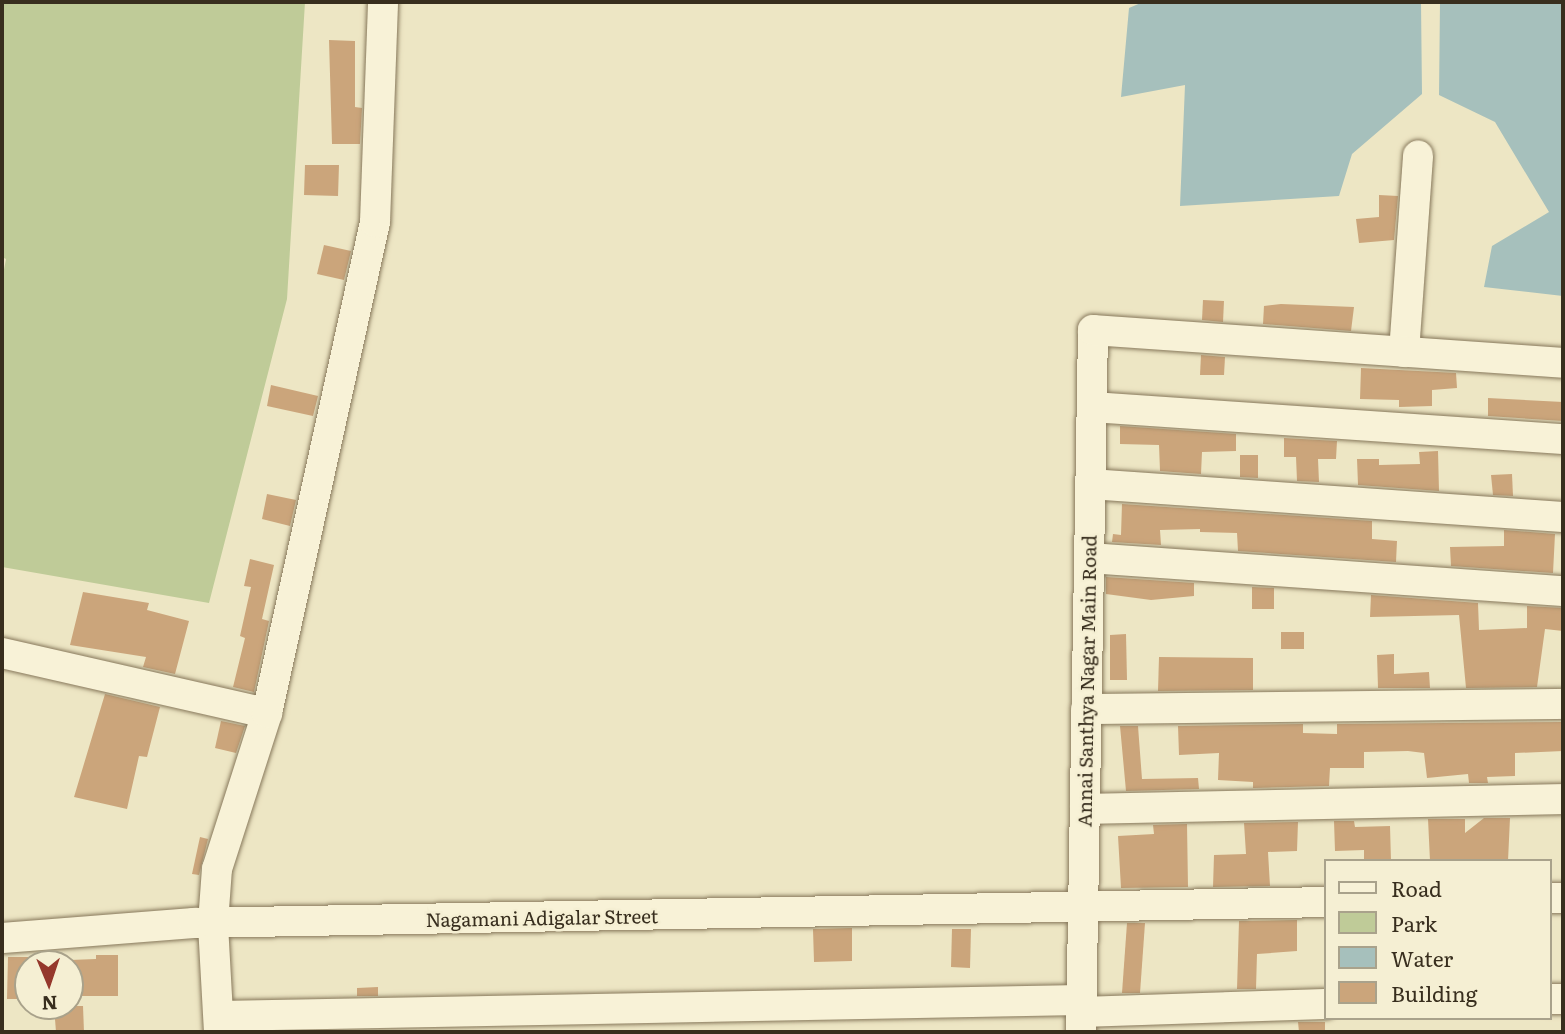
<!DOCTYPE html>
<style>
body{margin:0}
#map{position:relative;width:1565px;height:1034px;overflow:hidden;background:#ede6c4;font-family:Literata,serif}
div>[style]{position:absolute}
.green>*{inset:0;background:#bfcb98}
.water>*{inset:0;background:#a6c0bc}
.building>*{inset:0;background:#cba57b}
.roads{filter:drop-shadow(0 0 2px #87785b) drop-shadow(0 0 2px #87785b)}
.minor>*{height:30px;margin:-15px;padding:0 15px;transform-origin:15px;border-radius:15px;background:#f8f2d7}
span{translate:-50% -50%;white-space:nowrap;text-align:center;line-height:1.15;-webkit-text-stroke:5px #f5efd3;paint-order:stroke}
.street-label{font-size:19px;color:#382e1e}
.frame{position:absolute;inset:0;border:4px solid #382e1e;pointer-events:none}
.legend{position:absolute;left:1324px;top:859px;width:228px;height:161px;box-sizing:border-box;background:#f5efd3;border:2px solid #a9a28b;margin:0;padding:9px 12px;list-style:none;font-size:21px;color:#382e1e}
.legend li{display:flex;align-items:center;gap:14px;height:35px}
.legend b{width:35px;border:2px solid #a9a28b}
.north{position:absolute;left:14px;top:950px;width:70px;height:70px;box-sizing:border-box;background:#f5efd3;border:2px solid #a9a28b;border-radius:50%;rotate:178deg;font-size:19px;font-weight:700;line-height:28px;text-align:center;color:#382e1e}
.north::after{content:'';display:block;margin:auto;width:24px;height:32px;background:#95382c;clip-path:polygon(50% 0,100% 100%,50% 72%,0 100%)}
</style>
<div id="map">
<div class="green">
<i style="clip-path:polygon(2px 2px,305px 2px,287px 299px,209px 603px,2px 567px,2px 280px,6px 259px,2px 257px)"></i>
</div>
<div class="water">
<i style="clip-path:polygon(1143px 2px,1421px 2px,1422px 94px,1352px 154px,1339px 196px,1180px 206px,1185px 85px,1121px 97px,1129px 8px)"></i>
<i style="clip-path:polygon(1440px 2px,1563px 2px,1563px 296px,1484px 287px,1492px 246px,1549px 212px,1495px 122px,1439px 95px)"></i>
</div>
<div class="building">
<i style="clip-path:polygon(329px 40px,355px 41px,355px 107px,362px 108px,360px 144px,332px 144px)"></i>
<i style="clip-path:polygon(305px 165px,339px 165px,338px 196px,304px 195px)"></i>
<i style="clip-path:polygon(1379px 195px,1398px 196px,1394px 240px,1359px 243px,1356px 219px,1379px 217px)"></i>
<i style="clip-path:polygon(324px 245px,351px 251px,344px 280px,317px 274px)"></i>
<i style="clip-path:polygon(1203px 300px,1224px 301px,1223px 322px,1202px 320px)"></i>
<i style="clip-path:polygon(1281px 304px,1354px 307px,1351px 331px,1263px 324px,1264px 306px)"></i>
<i style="clip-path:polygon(1201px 355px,1225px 357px,1224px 375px,1200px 375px)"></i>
<i style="clip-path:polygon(1361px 368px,1456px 373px,1457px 388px,1432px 390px,1432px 406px,1399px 407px,1399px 400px,1360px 399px)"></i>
<i style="clip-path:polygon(271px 385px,318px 396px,313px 416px,267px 406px)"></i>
<i style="clip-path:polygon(1488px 398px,1563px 402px,1563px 421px,1488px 416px)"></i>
<i style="clip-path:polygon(1120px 426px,1236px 434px,1236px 451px,1202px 452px,1201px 474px,1160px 471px,1159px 445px,1120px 444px)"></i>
<i style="clip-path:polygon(1284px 438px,1337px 441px,1336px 459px,1318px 459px,1319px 482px,1297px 481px,1296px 457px,1284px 457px)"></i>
<i style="clip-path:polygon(1438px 451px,1439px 491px,1358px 485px,1357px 459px,1379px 459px,1379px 465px,1420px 464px,1419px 452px)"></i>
<i style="clip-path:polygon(1240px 455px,1258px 455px,1258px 478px,1240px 477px)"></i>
<i style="clip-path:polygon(1512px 474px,1513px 496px,1493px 495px,1491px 475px)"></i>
<i style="clip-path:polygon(267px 494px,296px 500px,290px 526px,262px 519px)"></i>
<i style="clip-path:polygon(1122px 504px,1372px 521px,1372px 539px,1397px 541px,1396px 562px,1238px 551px,1237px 533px,1200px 532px,1200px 529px,1160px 530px,1161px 545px,1112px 542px,1113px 534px,1121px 535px)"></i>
<i style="clip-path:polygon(1504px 530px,1555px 534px,1553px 573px,1451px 566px,1450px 547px,1504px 546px)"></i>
<i style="clip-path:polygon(250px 559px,274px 565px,262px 619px,269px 621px,254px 692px,233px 687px,245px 638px,240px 636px,251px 587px,244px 586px)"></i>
<i style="clip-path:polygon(1106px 577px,1194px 583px,1194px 596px,1151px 600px,1106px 594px)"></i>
<i style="clip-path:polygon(1252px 587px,1274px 588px,1274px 609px,1252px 609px)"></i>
<i style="clip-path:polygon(83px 592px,149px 603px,147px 610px,189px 621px,175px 674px,143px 667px,146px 657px,70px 645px)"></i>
<i style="clip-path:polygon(1371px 595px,1478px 603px,1479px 630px,1527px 628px,1527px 606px,1563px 608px,1563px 631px,1545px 629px,1537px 687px,1466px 688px,1459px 615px,1370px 617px)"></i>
<i style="clip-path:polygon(1281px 632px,1304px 632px,1304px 649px,1281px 649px)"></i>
<i style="clip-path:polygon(1126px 634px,1127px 680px,1110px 680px,1110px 635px)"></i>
<i style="clip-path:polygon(1394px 654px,1394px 674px,1429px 672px,1430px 688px,1378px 688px,1377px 655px)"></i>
<i style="clip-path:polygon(1159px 657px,1253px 658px,1253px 690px,1158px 691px)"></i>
<i style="clip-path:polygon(105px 694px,160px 707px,147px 757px,139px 756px,127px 809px,74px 797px)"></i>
<i style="clip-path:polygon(221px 721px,245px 726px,236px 753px,215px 748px)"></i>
<i style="clip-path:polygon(1563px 722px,1563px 751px,1515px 753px,1515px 776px,1487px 777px,1488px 783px,1469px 783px,1468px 774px,1427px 778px,1424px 753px,1408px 751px,1364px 752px,1364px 768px,1330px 768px,1329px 786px,1253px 788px,1253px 782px,1218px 780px,1219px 753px,1179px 755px,1178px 726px,1303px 724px,1303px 733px,1337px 734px,1337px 724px)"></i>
<i style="clip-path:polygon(1120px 726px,1138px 726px,1142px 779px,1198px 778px,1199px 789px,1126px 791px)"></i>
<i style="clip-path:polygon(1484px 818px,1510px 818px,1508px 861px,1430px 861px,1428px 819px,1465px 819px,1465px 833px)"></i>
<i style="clip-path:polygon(1334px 821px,1354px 821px,1355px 827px,1390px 826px,1391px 861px,1364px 861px,1364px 850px,1335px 851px)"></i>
<i style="clip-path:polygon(1298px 822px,1297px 851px,1268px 852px,1270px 886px,1213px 887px,1214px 855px,1246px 854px,1244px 823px)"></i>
<i style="clip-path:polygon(1187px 824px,1188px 887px,1121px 888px,1118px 836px,1154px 834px,1153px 825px)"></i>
<i style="clip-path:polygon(200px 837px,208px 839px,199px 875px,192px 874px)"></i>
<i style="clip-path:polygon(1297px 920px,1297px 951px,1257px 954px,1256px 989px,1237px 989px,1239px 921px)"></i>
<i style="clip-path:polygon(1127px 923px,1145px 923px,1140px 993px,1122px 993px)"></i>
<i style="clip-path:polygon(852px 928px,852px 961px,814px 962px,813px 929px)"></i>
<i style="clip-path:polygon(952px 929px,971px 929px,970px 968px,951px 967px)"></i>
<i style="clip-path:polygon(96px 955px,118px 955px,118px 996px,70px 996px,70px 960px,96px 959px)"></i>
<i style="clip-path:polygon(8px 957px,28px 957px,28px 999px,7px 999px)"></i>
<i style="clip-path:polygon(378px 987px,378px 996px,357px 996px,357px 988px)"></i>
<i style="clip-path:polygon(54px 1006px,83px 1006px,84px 1032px,56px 1032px)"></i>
<i style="clip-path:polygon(1298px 1022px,1325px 1022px,1325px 1032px,1299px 1032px)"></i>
</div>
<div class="roads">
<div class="minor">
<i style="left:1404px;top:352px;width:197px;rotate:-85.9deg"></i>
<i style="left:1092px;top:407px;width:472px;rotate:3.9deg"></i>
<i style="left:1090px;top:484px;width:474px;rotate:4deg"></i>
<i style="left:1089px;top:558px;width:475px;rotate:4deg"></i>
<i style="left:2px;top:653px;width:272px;rotate:12.8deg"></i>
<i style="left:1086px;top:709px;width:477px;rotate:-0.6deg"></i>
<i style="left:1085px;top:809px;width:478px;rotate:-1.2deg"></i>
<i style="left:1549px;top:898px;width:14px"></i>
<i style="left:2px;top:938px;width:193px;rotate:-4.5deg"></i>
<i style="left:194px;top:923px;width:1131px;rotate:-1.06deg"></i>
<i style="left:1549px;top:999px;width:14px"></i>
<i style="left:1081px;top:1012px;width:244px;rotate:-1.9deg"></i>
<i style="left:219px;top:1016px;width:862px;rotate:-1.06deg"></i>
<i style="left:219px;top:1032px;width:109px;rotate:-93.2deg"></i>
<i style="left:213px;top:923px;width:54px;rotate:-85.8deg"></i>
<i style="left:217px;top:869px;width:164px;rotate:-72.2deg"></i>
<i style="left:267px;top:713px;width:503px;rotate:-77.59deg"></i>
<i style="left:375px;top:222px;width:220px;rotate:-87.9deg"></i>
<i style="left:1081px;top:1032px;width:702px;rotate:-89.02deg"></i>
<i style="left:1093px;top:330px;width:471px;rotate:4deg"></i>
</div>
</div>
<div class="street-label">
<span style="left:1087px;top:681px;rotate:-89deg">Annai Santhya Nagar Main Road</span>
<span style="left:542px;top:918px;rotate:-1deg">Nagamani Adigalar Street</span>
</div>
<div class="frame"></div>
<ul class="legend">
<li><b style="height:9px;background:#f8f2d7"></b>Road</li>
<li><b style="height:19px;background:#bfcb98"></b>Park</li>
<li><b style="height:19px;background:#a6c0bc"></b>Water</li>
<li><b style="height:19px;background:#cba57b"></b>Building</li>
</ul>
<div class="north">N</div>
</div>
